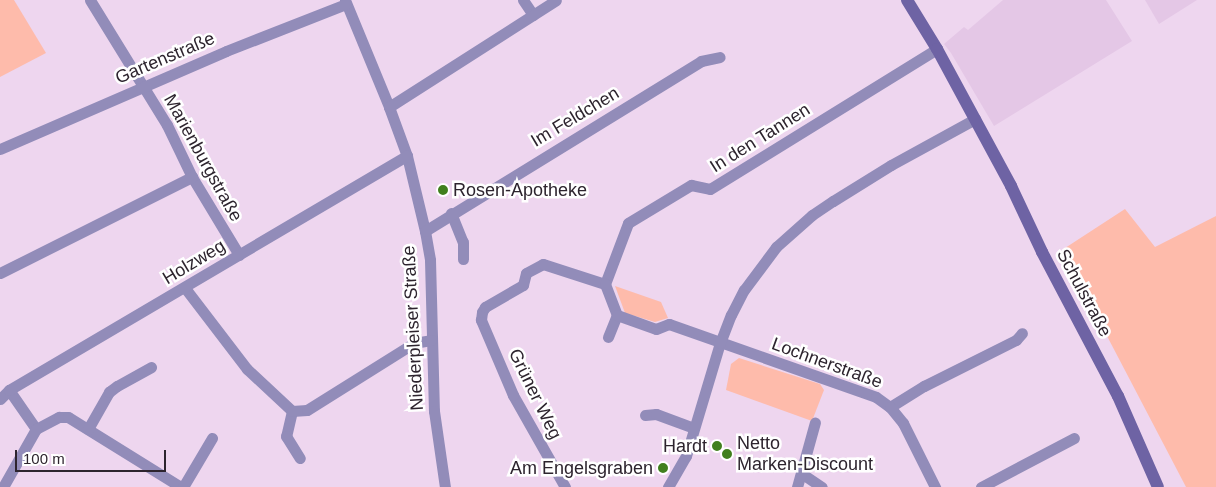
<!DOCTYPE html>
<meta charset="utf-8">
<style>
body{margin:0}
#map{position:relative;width:1216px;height:487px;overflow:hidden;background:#eed6ef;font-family:Helvetica,sans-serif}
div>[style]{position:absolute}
.built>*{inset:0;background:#e4c7e6}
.green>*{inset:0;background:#febbab}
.street>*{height:11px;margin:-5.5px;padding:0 5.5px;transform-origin:5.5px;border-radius:5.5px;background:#928cb9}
.secondary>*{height:12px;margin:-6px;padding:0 6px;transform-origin:6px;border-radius:6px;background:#6e63a4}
.dots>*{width:14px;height:14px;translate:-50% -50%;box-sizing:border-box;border:2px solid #fff;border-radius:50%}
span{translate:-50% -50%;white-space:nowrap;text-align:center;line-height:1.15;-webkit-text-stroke:5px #fff;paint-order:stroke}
.street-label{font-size:18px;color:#2d242e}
.poi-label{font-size:18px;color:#2d242e}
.left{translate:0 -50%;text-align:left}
.right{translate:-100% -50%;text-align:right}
.scale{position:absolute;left:15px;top:450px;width:151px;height:22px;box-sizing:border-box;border:2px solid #2d242e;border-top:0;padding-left:6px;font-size:15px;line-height:18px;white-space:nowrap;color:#2d242e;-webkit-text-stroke:4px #fff;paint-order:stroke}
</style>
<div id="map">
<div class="built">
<i style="clip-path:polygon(1003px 0,1106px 0,1132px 41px,994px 126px,951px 53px,944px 44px,964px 27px,968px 30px)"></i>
<i style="clip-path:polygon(1145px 0,1197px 0,1159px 24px)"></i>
</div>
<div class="green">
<i style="clip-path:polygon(0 0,14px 0,46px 53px,0 77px)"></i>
<i style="clip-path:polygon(1125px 209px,1155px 247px,1216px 216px,1216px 487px,1186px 487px,1062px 250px)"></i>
<i style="clip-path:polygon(615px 286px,661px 302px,668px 318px,655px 322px,625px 313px)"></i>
<i style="clip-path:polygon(739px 358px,820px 384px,824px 390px,812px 421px,726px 390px,731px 364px)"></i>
</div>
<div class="street">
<i style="left:90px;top:0;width:147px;rotate:58.4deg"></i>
<i style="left:167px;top:125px;width:58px;rotate:64.3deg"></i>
<i style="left:192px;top:177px;width:91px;rotate:58.9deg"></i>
<i style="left:345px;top:0;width:116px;rotate:67.6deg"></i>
<i style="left:389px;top:107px;width:52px;rotate:69.8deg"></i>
<i style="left:407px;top:156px;width:77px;rotate:76.5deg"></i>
<i style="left:425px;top:231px;width:29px;rotate:80deg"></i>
<i style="left:430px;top:260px;width:151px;rotate:88.5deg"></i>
<i style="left:434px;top:411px;width:77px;rotate:81.8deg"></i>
<i style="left:523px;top:0;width:18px;rotate:56deg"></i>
<i style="left:389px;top:107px;width:198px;rotate:-32.6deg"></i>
<i style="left:0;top:149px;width:246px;rotate:-23.4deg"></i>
<i style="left:226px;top:51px;width:129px;rotate:-21.4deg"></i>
<i style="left:451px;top:213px;width:31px;rotate:68deg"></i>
<i style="left:463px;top:242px;width:17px;rotate:90deg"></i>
<i style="left:425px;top:231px;width:324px;rotate:-31.6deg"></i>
<i style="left:701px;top:61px;width:19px;rotate:-12deg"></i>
<i style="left:0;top:273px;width:215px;rotate:-26.6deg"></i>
<i style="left:605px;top:284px;width:65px;rotate:-69.3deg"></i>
<i style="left:628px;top:223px;width:74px;rotate:-31.1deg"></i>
<i style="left:691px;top:185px;width:19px;rotate:12deg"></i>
<i style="left:710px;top:189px;width:267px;rotate:-31.7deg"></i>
<i style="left:185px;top:288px;width:102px;rotate:52.6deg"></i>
<i style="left:247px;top:369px;width:62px;rotate:43deg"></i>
<i style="left:292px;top:411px;width:26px;rotate:103deg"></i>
<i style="left:286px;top:436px;width:26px;rotate:58deg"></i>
<i style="left:608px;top:337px;width:24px;rotate:-68deg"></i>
<i style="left:9px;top:390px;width:47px;rotate:55.3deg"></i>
<i style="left:36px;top:429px;width:26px;rotate:-28deg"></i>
<i style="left:59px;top:417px;width:9px"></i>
<i style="left:68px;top:417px;width:133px;rotate:31.8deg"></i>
<i style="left:0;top:399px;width:13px;rotate:-45deg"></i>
<i style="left:9px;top:390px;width:462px;rotate:-30.5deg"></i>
<i style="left:890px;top:407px;width:40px;rotate:-32deg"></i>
<i style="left:924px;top:386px;width:103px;rotate:-26.6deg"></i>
<i style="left:1016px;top:340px;width:9px;rotate:-49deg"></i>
<i style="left:292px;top:411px;width:15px;rotate:-4deg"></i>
<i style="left:307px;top:410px;width:126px;rotate:-32.1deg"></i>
<i style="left:414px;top:343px;width:17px;rotate:-10deg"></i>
<i style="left:645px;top:415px;width:11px;rotate:-5deg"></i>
<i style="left:656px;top:414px;width:40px;rotate:20.2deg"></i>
<i style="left:88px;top:429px;width:43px;rotate:-60.4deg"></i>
<i style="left:109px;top:392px;width:10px;rotate:-37deg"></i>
<i style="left:117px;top:386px;width:39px;rotate:-29deg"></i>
<i style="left:801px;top:473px;width:25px;rotate:34deg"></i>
<i style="left:3px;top:487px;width:67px;rotate:-60.4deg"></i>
<i style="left:183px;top:487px;width:57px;rotate:-59.4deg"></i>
<i style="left:565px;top:487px;width:106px;rotate:-119.5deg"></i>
<i style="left:513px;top:395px;width:82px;rotate:-113.1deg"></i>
<i style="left:481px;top:320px;width:8px;rotate:-83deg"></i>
<i style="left:482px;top:312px;width:6px;rotate:-59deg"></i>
<i style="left:485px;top:307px;width:44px;rotate:-30.1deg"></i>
<i style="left:523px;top:285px;width:12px;rotate:-76deg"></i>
<i style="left:526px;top:273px;width:19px;rotate:-28deg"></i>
<i style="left:543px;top:264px;width:65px;rotate:17.9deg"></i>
<i style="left:605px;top:284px;width:33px;rotate:69deg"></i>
<i style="left:617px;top:315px;width:41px;rotate:19.7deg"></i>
<i style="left:656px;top:329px;width:14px;rotate:-21deg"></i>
<i style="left:669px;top:324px;width:219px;rotate:19.4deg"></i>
<i style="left:876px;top:397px;width:17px;rotate:36deg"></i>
<i style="left:890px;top:407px;width:21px;rotate:51deg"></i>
<i style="left:903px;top:423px;width:72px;rotate:63.4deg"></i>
<i style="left:668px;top:487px;width:36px;rotate:-60deg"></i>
<i style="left:686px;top:456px;width:118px;rotate:-73.3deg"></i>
<i style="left:720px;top:343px;width:30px;rotate:-69deg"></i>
<i style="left:731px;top:315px;width:28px;rotate:-63deg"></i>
<i style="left:744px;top:290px;width:54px;rotate:-53.3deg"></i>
<i style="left:776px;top:247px;width:48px;rotate:-41.6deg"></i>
<i style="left:812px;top:215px;width:25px;rotate:-34deg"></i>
<i style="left:833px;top:201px;width:68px;rotate:-31.8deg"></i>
<i style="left:891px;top:165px;width:96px;rotate:-28.7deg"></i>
<i style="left:797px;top:487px;width:67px;rotate:-74.5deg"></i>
<i style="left:981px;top:487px;width:105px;rotate:-27.8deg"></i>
</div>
<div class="secondary">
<i style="left:907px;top:0;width:57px;rotate:58.5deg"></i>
<i style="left:937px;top:49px;width:156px;rotate:61.6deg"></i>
<i style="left:1011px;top:186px;width:73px;rotate:64.8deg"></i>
<i style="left:1042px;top:252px;width:163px;rotate:62.2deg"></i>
<i style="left:1118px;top:396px;width:99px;rotate:66.3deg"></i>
</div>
<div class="dots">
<i style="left:443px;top:190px;background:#407f1d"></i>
<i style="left:717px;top:446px;background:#407f1d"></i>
<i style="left:727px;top:454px;background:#407f1d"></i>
<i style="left:663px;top:468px;background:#407f1d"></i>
</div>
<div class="street-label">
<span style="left:165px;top:58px;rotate:-23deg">Gartenstraße</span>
<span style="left:575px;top:117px;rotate:-31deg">Im Feldchen</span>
<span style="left:760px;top:138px;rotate:-32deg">In den Tannen</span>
<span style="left:203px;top:158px;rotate:61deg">Marienburgstraße</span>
<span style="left:194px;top:262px;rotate:-31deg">Holzweg</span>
<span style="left:1084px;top:293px;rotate:62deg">Schulstraße</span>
<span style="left:413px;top:328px;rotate:-93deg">Niederpleiser Straße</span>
<span style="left:827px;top:363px;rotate:20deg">Lochnerstraße</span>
<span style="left:535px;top:394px;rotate:64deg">Grüner Weg</span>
</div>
<div class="poi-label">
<span class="left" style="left:453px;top:190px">Rosen-Apotheke</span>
<span class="left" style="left:737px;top:454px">Netto<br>Marken-Discount</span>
<span class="right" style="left:707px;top:446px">Hardt</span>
<span class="right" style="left:653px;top:468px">Am Engelsgraben</span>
</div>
<div class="scale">100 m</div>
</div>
